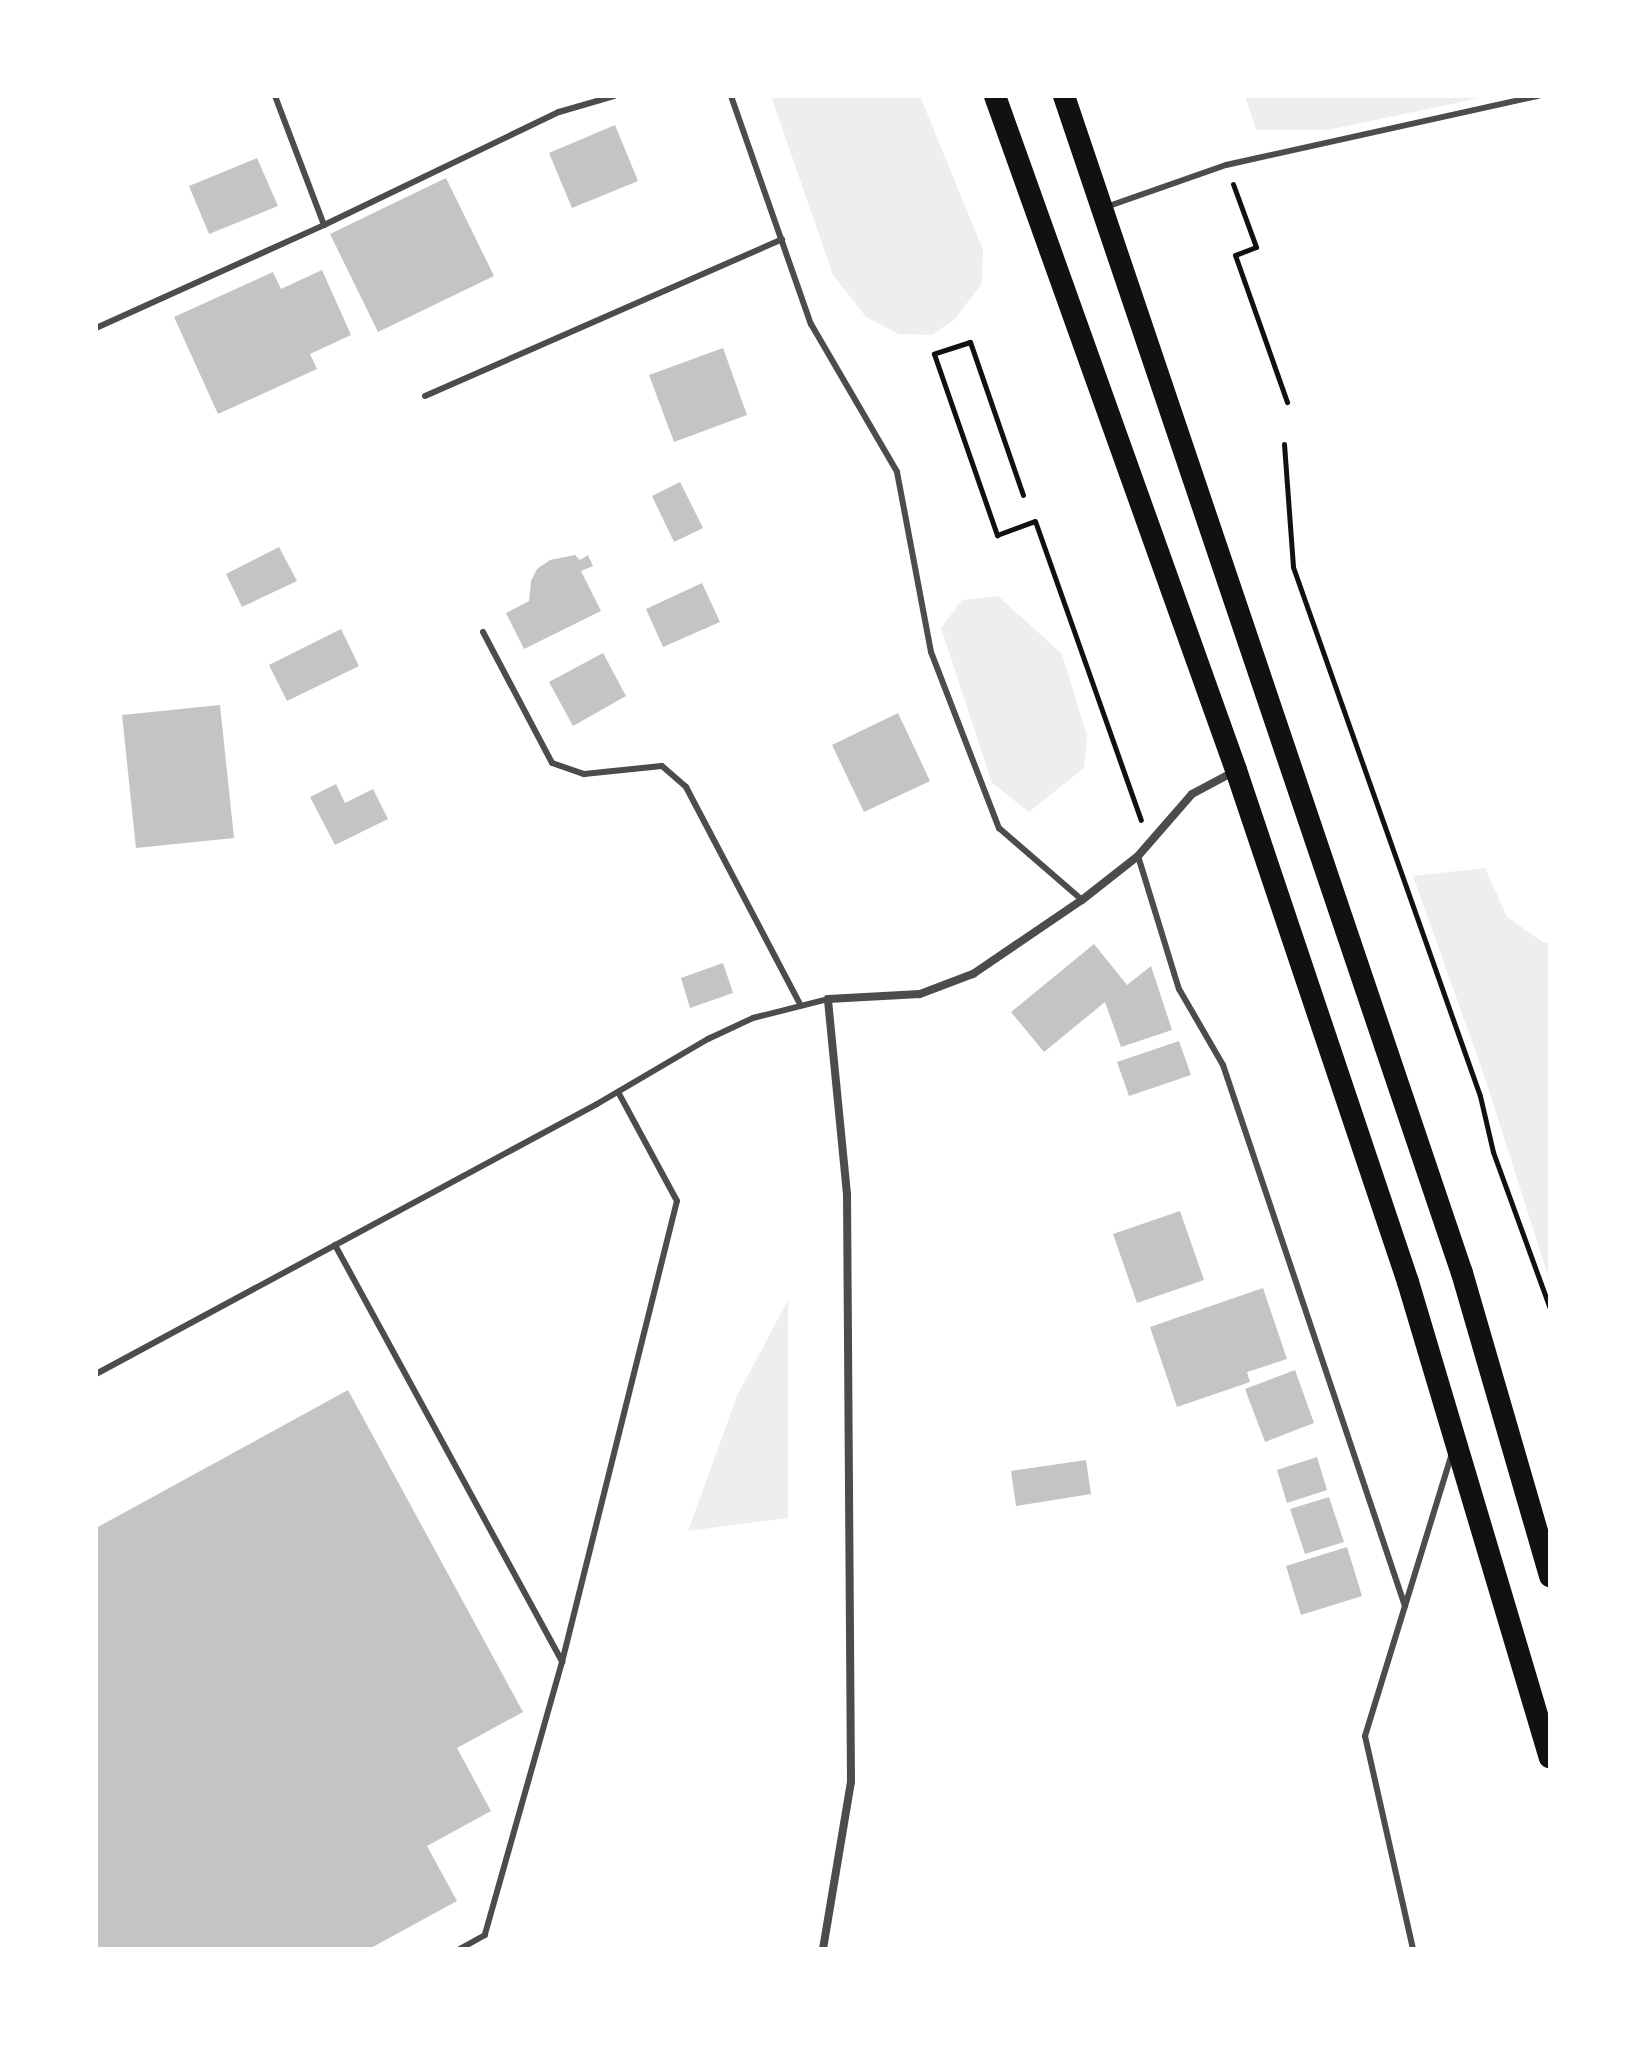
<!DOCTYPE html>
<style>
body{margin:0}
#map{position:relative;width:1646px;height:2045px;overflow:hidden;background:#fff;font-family:Merriweather,serif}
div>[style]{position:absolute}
.green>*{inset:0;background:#eee}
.building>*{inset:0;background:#c4c4c4}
.path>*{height:5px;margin:-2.5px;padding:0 2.5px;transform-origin:2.5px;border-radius:2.5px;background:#111}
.service>*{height:6px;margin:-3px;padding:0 3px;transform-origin:3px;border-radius:3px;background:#4c4c4c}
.minor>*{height:8px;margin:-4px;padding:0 4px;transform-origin:4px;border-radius:4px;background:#4c4c4c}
.trunk>*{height:22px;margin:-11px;padding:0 11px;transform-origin:11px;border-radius:11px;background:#111}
span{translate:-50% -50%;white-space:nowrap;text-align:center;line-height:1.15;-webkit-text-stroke:6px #fff;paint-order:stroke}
.frame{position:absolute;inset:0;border:98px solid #fff;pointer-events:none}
</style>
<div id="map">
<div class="green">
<i style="clip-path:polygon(771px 96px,920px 96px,983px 250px,982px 283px,955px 319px,932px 335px,899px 334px,866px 317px,833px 275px)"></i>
<i style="clip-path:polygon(1245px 96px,1489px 96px,1328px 130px,1256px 130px)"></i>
<i style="clip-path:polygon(998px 596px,1062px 654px,1087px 736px,1084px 768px,1029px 812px,992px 783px,941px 628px,962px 600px)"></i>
<i style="clip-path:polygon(1485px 868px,1507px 917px,1544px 943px,1550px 942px,1550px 1282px,1484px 1075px,1413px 876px)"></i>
<i style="clip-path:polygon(788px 1300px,788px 1518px,688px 1531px,737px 1396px)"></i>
</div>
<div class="building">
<i style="clip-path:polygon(615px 125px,638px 181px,572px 208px,549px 153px)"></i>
<i style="clip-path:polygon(257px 158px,278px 206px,209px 234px,189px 186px)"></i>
<i style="clip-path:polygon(446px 178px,494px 276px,378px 332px,330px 234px)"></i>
<i style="clip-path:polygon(322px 270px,351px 335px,310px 354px,317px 369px,218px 414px,174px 317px,273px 272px,281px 289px)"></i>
<i style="clip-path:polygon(723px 348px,747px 415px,674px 442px,649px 375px)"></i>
<i style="clip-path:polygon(680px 482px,703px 528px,674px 542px,652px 496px)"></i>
<i style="clip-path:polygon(279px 547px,297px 581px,242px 607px,226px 574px)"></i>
<i style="clip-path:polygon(575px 555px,580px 560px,588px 555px,593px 566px,581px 571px,601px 611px,524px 649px,506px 613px,529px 601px,531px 581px,537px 569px,550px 560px)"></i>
<i style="clip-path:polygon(702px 583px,720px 622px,663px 647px,646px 609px)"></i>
<i style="clip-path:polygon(341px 629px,359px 666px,287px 701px,269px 665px)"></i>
<i style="clip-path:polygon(603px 653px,626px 696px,573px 726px,549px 682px)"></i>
<i style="clip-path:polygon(220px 705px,234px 838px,136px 848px,122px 715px)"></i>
<i style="clip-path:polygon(898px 713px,930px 781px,864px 812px,832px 745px)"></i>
<i style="clip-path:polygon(336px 784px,345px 803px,373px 789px,388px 819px,335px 845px,310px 797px)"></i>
<i style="clip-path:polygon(1094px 944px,1127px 985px,1151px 966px,1172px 1030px,1121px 1047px,1105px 1002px,1044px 1052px,1011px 1012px)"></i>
<i style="clip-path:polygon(723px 963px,733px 993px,690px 1008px,681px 978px)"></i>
<i style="clip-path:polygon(1179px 1041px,1191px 1075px,1129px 1096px,1117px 1062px)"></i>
<i style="clip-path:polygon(1180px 1211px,1204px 1280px,1137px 1303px,1113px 1234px)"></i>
<i style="clip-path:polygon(1263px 1288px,1287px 1359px,1247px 1372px,1250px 1382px,1177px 1407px,1150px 1327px)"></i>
<i style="clip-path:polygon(1295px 1370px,1314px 1423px,1265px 1442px,1245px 1389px)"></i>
<i style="clip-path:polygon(348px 1390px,523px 1712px,457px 1748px,491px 1811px,427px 1846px,457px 1901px,369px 1949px,96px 1949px,96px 1528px)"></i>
<i style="clip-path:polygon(1317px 1457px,1327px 1490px,1287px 1503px,1277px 1470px)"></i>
<i style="clip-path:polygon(1086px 1460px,1091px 1494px,1016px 1506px,1011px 1471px)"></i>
<i style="clip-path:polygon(1329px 1497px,1344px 1542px,1305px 1554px,1290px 1509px)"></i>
<i style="clip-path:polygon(1347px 1547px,1362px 1596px,1301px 1615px,1286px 1566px)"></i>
</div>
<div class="path">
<i style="left:1233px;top:184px;width:67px;rotate:69.9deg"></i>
<i style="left:1256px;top:247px;width:22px;rotate:159deg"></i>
<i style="left:1235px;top:255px;width:156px;rotate:70.5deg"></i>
<i style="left:1284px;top:444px;width:123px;rotate:85.8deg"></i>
<i style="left:1293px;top:567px;width:561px;rotate:70.53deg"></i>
<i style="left:1480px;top:1096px;width:57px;rotate:76.9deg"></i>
<i style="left:1493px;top:1152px;width:167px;rotate:70deg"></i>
<i style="left:1023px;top:495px;width:162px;rotate:-109.1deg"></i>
<i style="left:970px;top:342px;width:38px;rotate:162deg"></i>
<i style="left:934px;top:354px;width:192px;rotate:70.8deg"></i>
<i style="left:997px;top:535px;width:40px;rotate:-20.2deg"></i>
<i style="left:1035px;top:521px;width:317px;rotate:70.5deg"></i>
</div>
<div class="service">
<i style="left:275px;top:96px;width:138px;rotate:69.2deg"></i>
<i style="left:731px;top:96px;width:242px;rotate:70.7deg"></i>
<i style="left:811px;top:324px;width:171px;rotate:59.8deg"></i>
<i style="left:897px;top:472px;width:183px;rotate:79.3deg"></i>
<i style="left:931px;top:652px;width:189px;rotate:68.9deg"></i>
<i style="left:999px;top:828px;width:110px;rotate:40.9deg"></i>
<i style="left:1106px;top:207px;width:127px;rotate:-19.3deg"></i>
<i style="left:1226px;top:165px;width:320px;rotate:-12.5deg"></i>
<i style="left:96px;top:328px;width:250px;rotate:-24.3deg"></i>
<i style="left:324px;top:225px;width:261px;rotate:-25.7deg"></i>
<i style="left:559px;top:112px;width:57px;rotate:-16.2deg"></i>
<i style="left:425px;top:396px;width:390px;rotate:-23.7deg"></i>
<i style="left:483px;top:632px;width:148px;rotate:62.2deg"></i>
<i style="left:552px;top:763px;width:34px;rotate:19deg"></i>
<i style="left:584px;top:774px;width:78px;rotate:-5.9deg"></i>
<i style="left:662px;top:766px;width:32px;rotate:41deg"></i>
<i style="left:686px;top:787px;width:247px;rotate:62.3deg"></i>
<i style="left:1138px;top:856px;width:139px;rotate:72.9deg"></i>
<i style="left:1179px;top:989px;width:88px;rotate:59.9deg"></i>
<i style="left:1223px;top:1065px;width:571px;rotate:71.41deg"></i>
<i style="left:335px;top:1245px;width:475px;rotate:61.4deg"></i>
<i style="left:562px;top:1662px;width:284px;rotate:105.8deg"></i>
<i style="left:485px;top:1935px;width:29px;rotate:151deg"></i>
<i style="left:96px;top:1374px;width:569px;rotate:-28.32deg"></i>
<i style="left:597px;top:1104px;width:129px;rotate:-30.4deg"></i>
<i style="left:708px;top:1039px;width:50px;rotate:-25deg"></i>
<i style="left:753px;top:1018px;width:77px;rotate:-14.2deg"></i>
<i style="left:562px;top:1662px;width:475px;rotate:-76deg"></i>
<i style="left:677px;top:1201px;width:124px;rotate:-118.4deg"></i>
<i style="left:1413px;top:1949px;width:218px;rotate:-102.7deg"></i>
<i style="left:1365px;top:1736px;width:295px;rotate:-72.9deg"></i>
</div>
<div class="minor">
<i style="left:823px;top:1949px;width:169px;rotate:-80.5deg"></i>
<i style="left:851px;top:1782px;width:588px;rotate:-90.39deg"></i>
<i style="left:847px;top:1194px;width:196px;rotate:-95.6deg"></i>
<i style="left:828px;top:999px;width:92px;rotate:-3.1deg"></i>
<i style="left:920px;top:994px;width:57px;rotate:-20.7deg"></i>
<i style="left:973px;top:974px;width:132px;rotate:-34.2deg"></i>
<i style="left:1082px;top:900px;width:71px;rotate:-38.2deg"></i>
<i style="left:1138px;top:856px;width:82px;rotate:-48.9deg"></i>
<i style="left:1192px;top:794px;width:49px;rotate:-28.1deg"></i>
</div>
<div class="trunk">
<i style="left:995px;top:96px;width:716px;rotate:70.32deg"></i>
<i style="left:1236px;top:770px;width:540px;rotate:71.43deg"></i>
<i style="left:1408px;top:1282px;width:496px;rotate:73.4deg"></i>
<i style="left:1064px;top:96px;width:1242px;rotate:71.32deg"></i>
<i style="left:1462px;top:1273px;width:316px;rotate:73.8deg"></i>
</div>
<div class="frame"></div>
</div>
